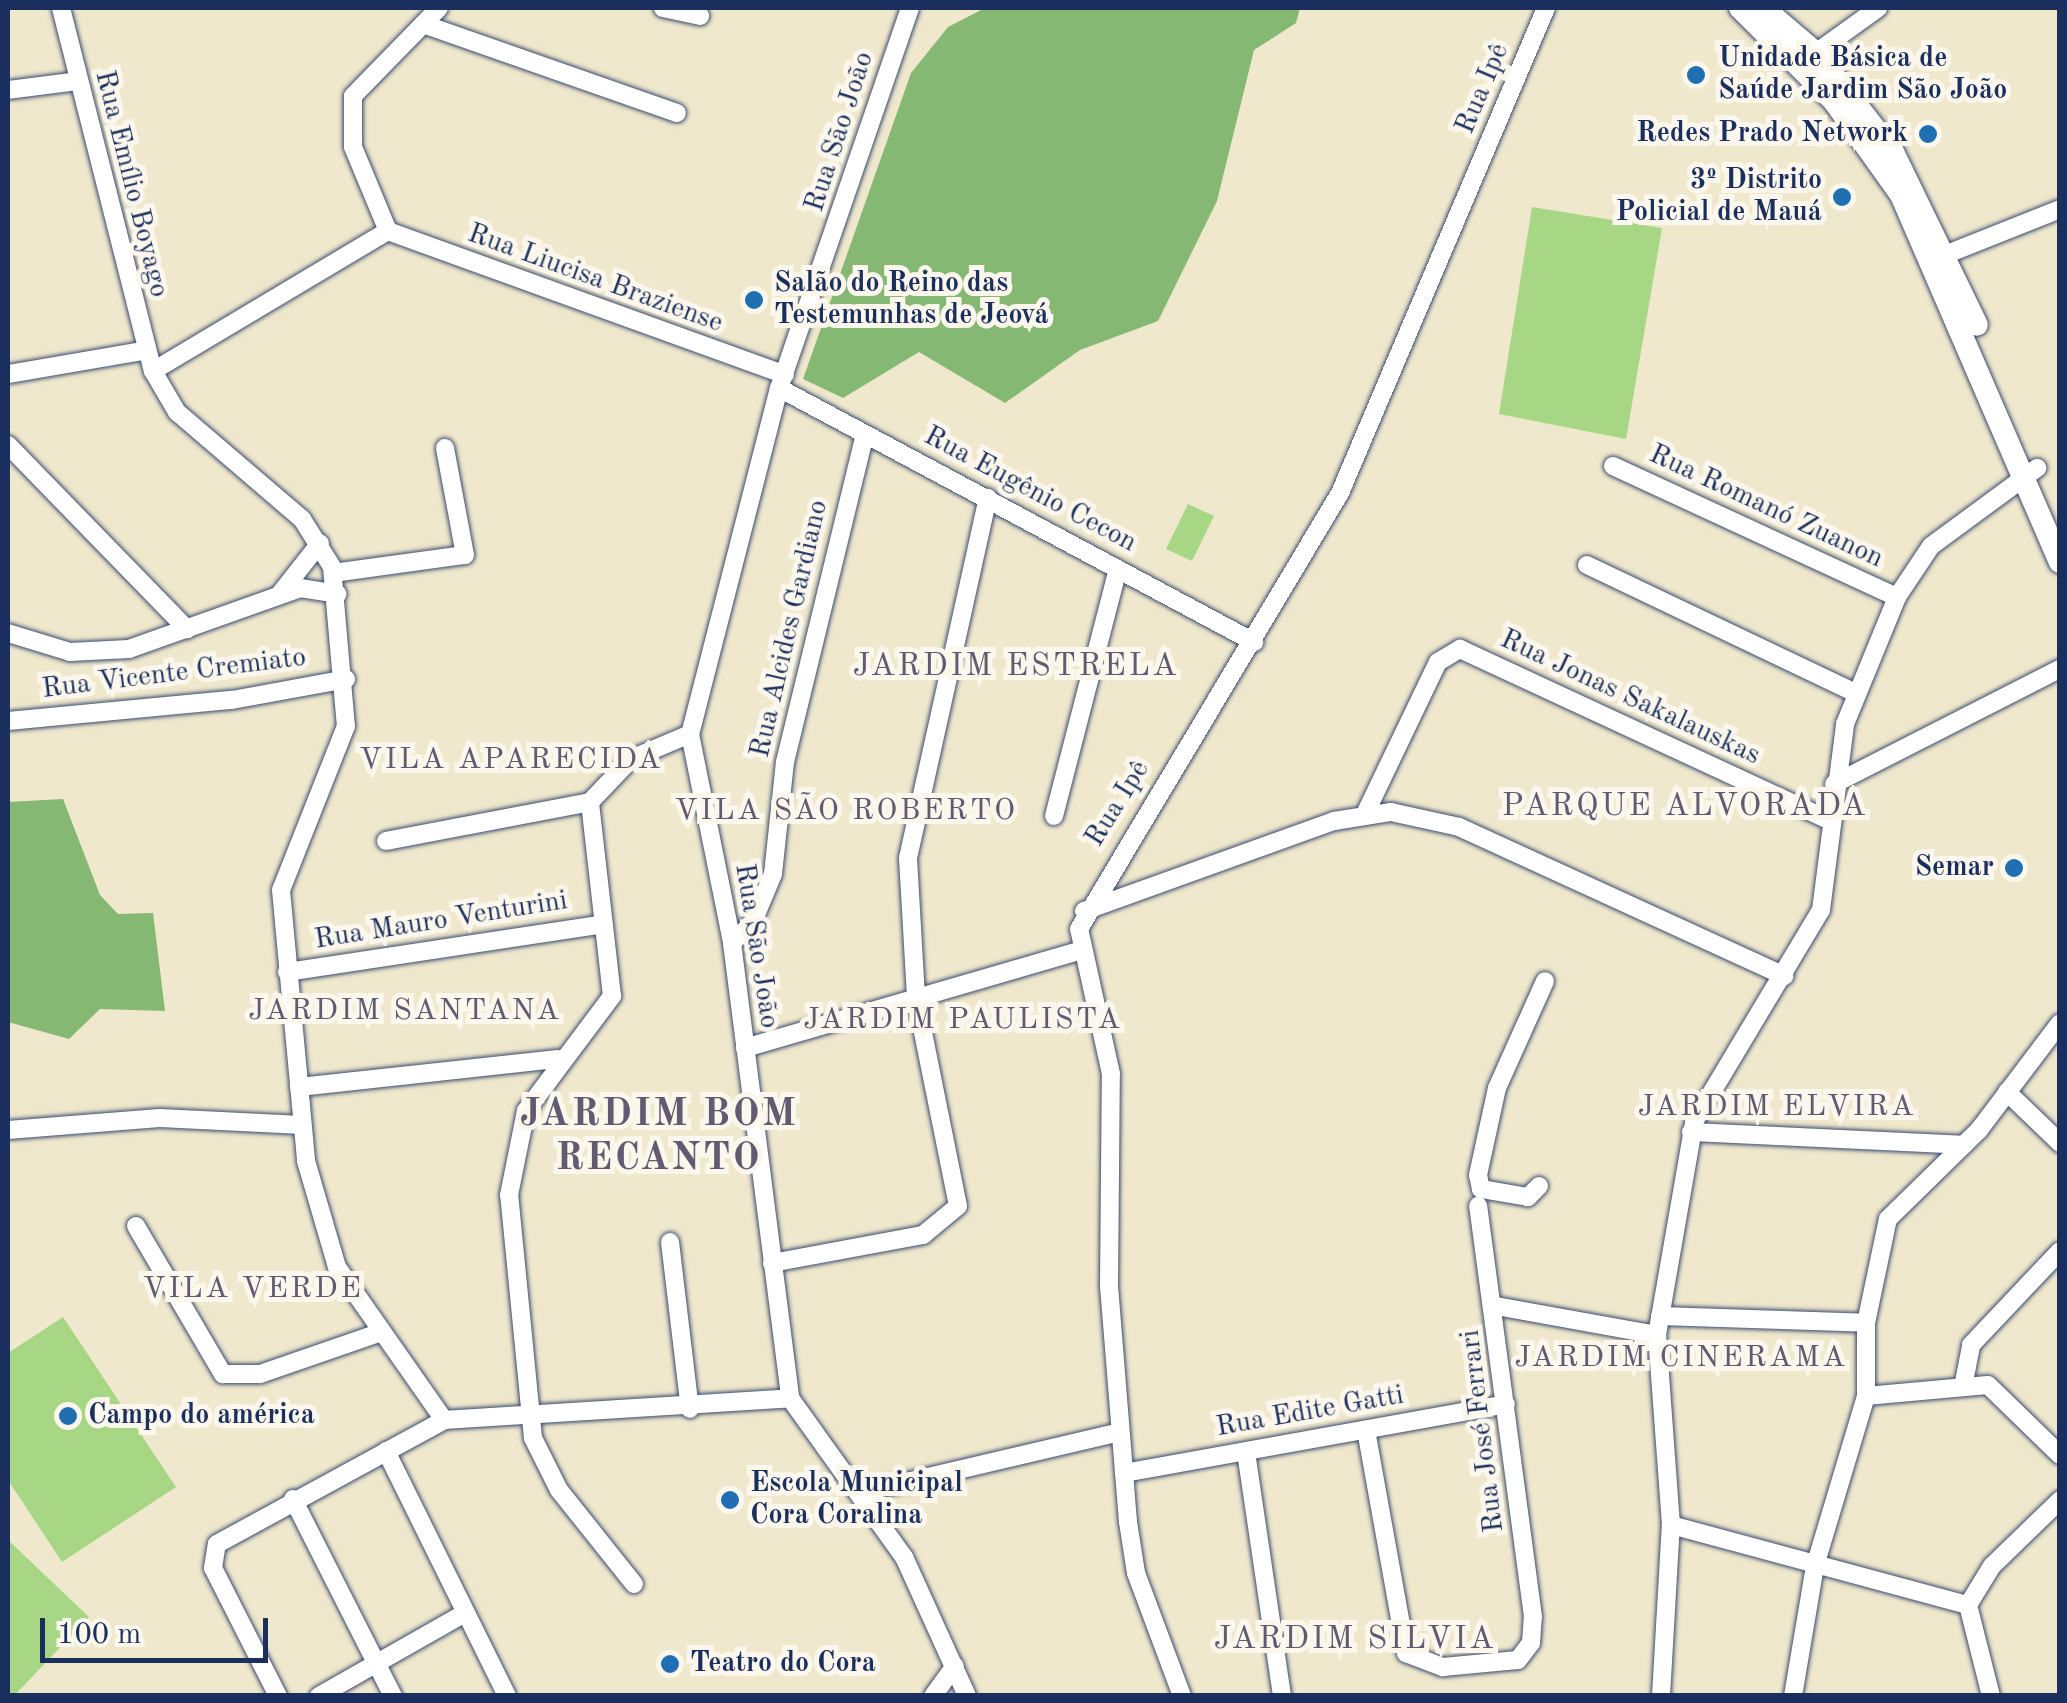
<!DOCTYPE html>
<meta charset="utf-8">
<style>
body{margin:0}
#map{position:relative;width:2067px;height:1703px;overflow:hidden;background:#efe8cd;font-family:"Old Standard TT",serif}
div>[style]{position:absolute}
.green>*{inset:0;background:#a7d784}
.forest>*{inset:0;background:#85b872}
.roads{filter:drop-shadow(0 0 2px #3b4b6f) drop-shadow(0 0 2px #3b4b6f)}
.minor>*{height:18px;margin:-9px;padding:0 9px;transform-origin:9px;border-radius:9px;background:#fff}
.major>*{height:22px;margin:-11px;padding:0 11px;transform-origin:11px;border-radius:11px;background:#fff}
.dots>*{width:28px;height:28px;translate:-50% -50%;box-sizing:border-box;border:5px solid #fbf7ec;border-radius:50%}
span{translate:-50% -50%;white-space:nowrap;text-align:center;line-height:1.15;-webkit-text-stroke:10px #fbf7ec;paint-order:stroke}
.poi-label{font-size:28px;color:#1b2f5e;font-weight:700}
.left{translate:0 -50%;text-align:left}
.right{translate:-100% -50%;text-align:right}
.street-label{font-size:28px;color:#1b2f5e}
.neighbourhood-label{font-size:30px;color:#615b71;letter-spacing:2.5px}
.quarter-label{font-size:32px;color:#615b71;letter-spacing:2.5px}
.district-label{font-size:38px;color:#615b71;font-weight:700;letter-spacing:2.5px}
.frame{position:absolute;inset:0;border:10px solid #1b2f5e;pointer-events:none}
.scale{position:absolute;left:40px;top:1618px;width:228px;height:45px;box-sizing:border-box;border:5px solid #1b2f5e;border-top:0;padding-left:12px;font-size:30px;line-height:35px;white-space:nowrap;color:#1b2f5e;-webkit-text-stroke:8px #fbf7ec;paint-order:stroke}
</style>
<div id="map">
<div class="green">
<i style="clip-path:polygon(1532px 207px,1662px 228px,1626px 439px,1499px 414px)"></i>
<i style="clip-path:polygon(1188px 504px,1214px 516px,1192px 561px,1166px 549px)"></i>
<i style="clip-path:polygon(63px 1317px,176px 1487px,62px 1562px,8px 1480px,8px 1353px)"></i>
<i style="clip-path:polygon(8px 1540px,89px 1617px,14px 1696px,8px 1695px)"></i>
</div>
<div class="forest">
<i style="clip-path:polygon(985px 8px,1300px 8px,1296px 23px,1254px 50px,1217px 201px,1158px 321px,1080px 350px,1005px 403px,919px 352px,843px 398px,803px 379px,911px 73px,948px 27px)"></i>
<i style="clip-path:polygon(63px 799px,100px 895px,118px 914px,153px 913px,165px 1011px,100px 1009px,69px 1039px,8px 1022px,8px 802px)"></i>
</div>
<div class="roads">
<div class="minor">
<i style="left:61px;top:8px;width:374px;rotate:75.8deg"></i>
<i style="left:153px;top:371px;width:48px;rotate:59.7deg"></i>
<i style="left:177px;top:412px;width:165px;rotate:40.6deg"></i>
<i style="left:302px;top:519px;width:57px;rotate:58deg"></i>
<i style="left:332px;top:567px;width:160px;rotate:85deg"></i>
<i style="left:346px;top:726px;width:176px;rotate:111.6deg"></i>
<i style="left:281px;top:890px;width:272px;rotate:84.7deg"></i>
<i style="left:306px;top:1161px;width:110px;rotate:73.7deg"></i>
<i style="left:337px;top:1267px;width:187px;rotate:55deg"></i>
<i style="left:444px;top:1420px;width:347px;rotate:-3.6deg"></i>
<i style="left:663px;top:8px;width:38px;rotate:12deg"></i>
<i style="left:910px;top:8px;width:402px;rotate:109deg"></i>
<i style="left:779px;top:388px;width:357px;rotate:104.4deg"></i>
<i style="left:690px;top:734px;width:213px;rotate:78.6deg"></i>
<i style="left:732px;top:943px;width:459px;rotate:82.7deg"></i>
<i style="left:790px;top:1398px;width:196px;rotate:54.4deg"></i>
<i style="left:904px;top:1557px;width:153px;rotate:65.6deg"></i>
<i style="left:423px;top:24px;width:269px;rotate:19.3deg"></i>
<i style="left:1806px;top:60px;width:89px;rotate:-35.8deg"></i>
<i style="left:8px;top:90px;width:71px;rotate:-7.3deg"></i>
<i style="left:388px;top:231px;width:422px;rotate:19.9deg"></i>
<i style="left:388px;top:231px;width:91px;rotate:-112.6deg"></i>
<i style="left:353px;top:147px;width:51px;rotate:-90deg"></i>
<i style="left:353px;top:96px;width:123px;rotate:-45.7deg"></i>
<i style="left:1947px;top:254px;width:122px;rotate:-21.7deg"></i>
<i style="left:153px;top:371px;width:274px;rotate:-30.8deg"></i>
<i style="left:8px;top:374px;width:137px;rotate:-9.7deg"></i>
<i style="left:779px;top:388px;width:539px;rotate:28.14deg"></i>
<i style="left:8px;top:445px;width:257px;rotate:45.8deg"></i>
<i style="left:1613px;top:466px;width:313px;rotate:24.8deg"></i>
<i style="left:1587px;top:565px;width:299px;rotate:25.5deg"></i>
<i style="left:333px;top:573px;width:133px;rotate:-7.8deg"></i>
<i style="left:465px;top:555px;width:109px;rotate:-100.6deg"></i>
<i style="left:279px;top:595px;width:66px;rotate:-51.7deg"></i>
<i style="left:8px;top:633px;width:65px;rotate:17deg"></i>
<i style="left:70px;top:652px;width:59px;rotate:-2.9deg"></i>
<i style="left:129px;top:649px;width:182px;rotate:-19.6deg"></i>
<i style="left:300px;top:588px;width:38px;rotate:9deg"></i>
<i style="left:8px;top:721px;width:225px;rotate:-5.4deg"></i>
<i style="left:232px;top:700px;width:116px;rotate:-10.4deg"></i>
<i style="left:1834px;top:784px;width:254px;rotate:-27deg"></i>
<i style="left:1366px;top:812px;width:166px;rotate:-64.4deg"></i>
<i style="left:1438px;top:662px;width:26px;rotate:-31deg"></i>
<i style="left:1460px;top:649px;width:409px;rotate:24.9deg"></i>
<i style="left:1054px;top:816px;width:255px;rotate:-75.5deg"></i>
<i style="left:386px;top:841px;width:208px;rotate:-10.8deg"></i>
<i style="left:1084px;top:911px;width:266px;rotate:-19.8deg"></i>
<i style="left:1334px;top:821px;width:58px;rotate:-9deg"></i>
<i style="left:1391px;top:812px;width:70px;rotate:12.4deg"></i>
<i style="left:1459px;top:827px;width:358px;rotate:24.6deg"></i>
<i style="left:732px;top:943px;width:30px;rotate:-45deg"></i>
<i style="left:753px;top:922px;width:52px;rotate:-67.4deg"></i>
<i style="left:773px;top:874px;width:113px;rotate:-83.9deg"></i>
<i style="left:785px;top:762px;width:337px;rotate:-76.3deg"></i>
<i style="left:287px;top:972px;width:320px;rotate:-8.6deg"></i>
<i style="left:745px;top:1048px;width:347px;rotate:-16.2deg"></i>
<i style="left:299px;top:1087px;width:261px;rotate:-6.2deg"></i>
<i style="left:2007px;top:1092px;width:74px;rotate:43.9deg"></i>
<i style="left:8px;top:1130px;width:152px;rotate:-4.5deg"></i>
<i style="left:160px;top:1118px;width:142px;rotate:2.8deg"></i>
<i style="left:1691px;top:1132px;width:273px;rotate:2.7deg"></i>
<i style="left:1539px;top:1186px;width:16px;rotate:135deg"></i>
<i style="left:1528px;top:1197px;width:48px;rotate:-170.3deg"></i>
<i style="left:1481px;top:1189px;width:14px;rotate:-102deg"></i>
<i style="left:1478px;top:1175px;width:89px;rotate:-77.7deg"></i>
<i style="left:1497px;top:1088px;width:117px;rotate:-65.8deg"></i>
<i style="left:136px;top:1226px;width:172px;rotate:59.6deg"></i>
<i style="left:223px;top:1374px;width:37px"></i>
<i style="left:260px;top:1374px;width:128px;rotate:-19.1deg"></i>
<i style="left:670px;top:1242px;width:168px;rotate:83.2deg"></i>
<i style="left:772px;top:1263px;width:154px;rotate:-10.5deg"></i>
<i style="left:923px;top:1235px;width:45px;rotate:-39.6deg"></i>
<i style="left:958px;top:1206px;width:213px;rotate:-101.4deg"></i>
<i style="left:916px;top:997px;width:139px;rotate:-93.3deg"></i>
<i style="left:908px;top:858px;width:369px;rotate:-77.5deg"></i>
<i style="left:1496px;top:1306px;width:164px;rotate:10.2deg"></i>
<i style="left:1660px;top:1316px;width:206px;rotate:1.9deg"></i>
<i style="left:1964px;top:1382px;width:38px;rotate:-79deg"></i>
<i style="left:1971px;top:1345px;width:129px;rotate:-46.6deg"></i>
<i style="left:1866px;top:1396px;width:122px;rotate:-5.2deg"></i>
<i style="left:1988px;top:1385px;width:100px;rotate:44.2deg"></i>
<i style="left:1366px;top:1430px;width:227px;rotate:79.8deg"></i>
<i style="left:1406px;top:1653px;width:40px;rotate:21deg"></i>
<i style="left:1443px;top:1667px;width:75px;rotate:-5.3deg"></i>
<i style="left:1518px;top:1660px;width:21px;rotate:-53deg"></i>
<i style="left:1531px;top:1643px;width:26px;rotate:-86deg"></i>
<i style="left:1533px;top:1617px;width:415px;rotate:-97.6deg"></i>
<i style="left:386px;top:1451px;width:273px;rotate:63.7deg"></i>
<i style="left:1246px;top:1452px;width:247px;rotate:81.6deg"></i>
<i style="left:1124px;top:1473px;width:388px;rotate:-10.2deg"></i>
<i style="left:860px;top:1493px;width:267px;rotate:-13.2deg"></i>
<i style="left:293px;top:1499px;width:221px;rotate:63.1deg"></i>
<i style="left:1671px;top:1525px;width:308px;rotate:15.1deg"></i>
<i style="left:634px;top:1584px;width:120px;rotate:-128.6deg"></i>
<i style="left:559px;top:1490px;width:58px;rotate:-116.6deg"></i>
<i style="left:533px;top:1438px;width:244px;rotate:-95.6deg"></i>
<i style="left:509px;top:1195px;width:86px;rotate:-78.6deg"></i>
<i style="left:526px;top:1111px;width:144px;rotate:-53.2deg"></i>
<i style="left:612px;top:996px;width:195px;rotate:-96.5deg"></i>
<i style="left:590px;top:802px;width:59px;rotate:-46.4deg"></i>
<i style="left:631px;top:759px;width:64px;rotate:-23deg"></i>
<i style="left:278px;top:1696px;width:144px;rotate:-116.9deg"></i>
<i style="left:213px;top:1568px;width:24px;rotate:-81deg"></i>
<i style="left:217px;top:1544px;width:259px;rotate:-28.6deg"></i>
<i style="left:319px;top:1696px;width:168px;rotate:-29.6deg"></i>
<i style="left:933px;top:1696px;width:37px;rotate:-54deg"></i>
<i style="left:1182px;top:1696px;width:131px;rotate:-110.5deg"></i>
<i style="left:1136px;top:1573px;width:52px;rotate:-98.9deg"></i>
<i style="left:1128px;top:1522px;width:236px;rotate:-94.6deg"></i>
<i style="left:1109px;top:1287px;width:213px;rotate:-89.5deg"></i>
<i style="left:1111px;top:1074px;width:148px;rotate:-102.4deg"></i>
<i style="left:1079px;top:929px;width:508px;rotate:-59.09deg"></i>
<i style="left:1340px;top:493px;width:527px;rotate:-66.99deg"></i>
<i style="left:1661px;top:1696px;width:171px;rotate:-86.7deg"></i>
<i style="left:1671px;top:1525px;width:191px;rotate:-94.2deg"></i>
<i style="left:1657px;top:1335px;width:216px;rotate:-80.1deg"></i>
<i style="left:1694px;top:1122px;width:247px;rotate:-59.1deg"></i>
<i style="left:1821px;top:910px;width:188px;rotate:-82.6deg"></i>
<i style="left:1845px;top:724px;width:137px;rotate:-67.7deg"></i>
<i style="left:1897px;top:597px;width:61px;rotate:-56.3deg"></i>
<i style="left:1931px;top:546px;width:132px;rotate:-36.3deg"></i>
<i style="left:1793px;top:1696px;width:132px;rotate:-80.4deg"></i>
<i style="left:1815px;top:1566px;width:177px;rotate:-73.3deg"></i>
<i style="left:1866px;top:1396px;width:73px;rotate:-90deg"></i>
<i style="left:1866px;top:1323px;width:106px;rotate:-78.1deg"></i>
<i style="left:1888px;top:1219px;width:127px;rotate:-44.4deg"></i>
<i style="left:1979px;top:1130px;width:134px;rotate:-52.9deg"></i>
<i style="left:1991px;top:1696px;width:94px;rotate:-104.2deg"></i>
<i style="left:1968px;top:1605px;width:46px;rotate:-58.4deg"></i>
<i style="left:1992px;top:1566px;width:95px;rotate:-44.1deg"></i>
</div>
<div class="major">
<i style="left:1740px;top:8px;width:132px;rotate:44.7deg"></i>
<i style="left:1834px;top:101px;width:115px;rotate:54.5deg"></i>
<i style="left:1901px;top:195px;width:400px;rotate:66.6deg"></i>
<i style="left:1763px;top:8px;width:70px;rotate:40.3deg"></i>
<i style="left:1816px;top:53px;width:125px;rotate:52.1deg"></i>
<i style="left:1893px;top:152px;width:192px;rotate:64.1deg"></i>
</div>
</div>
<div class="dots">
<i style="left:1696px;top:75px;background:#1f6fb2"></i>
<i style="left:1928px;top:134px;background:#1f6fb2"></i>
<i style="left:1842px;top:197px;background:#1f6fb2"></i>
<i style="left:754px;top:300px;background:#1f6fb2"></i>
<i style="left:2014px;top:868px;background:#1f6fb2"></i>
<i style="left:68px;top:1416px;background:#1f6fb2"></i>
<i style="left:730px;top:1500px;background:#1f6fb2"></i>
<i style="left:670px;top:1664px;background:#1f6fb2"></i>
</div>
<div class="poi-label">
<span class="left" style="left:1718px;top:75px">Unidade Básica de<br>Saúde Jardim São João</span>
<span class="right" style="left:1908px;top:134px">Redes Prado Network</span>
<span class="right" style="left:1822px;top:197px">3º Distrito<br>Policial de Mauá</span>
<span class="left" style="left:774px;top:300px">Salão do Reino das<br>Testemunhas de Jeová</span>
<span class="right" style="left:1994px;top:868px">Semar</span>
<span class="left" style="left:88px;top:1416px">Campo do américa</span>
<span class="left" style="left:750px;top:1500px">Escola Municipal<br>Cora Coralina</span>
<span class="left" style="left:690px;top:1664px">Teatro do Cora</span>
</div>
<div class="street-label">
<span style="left:1483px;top:89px;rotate:-67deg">Rua Ipê</span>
<span style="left:840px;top:132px;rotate:-72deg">Rua São João</span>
<span style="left:131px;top:184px;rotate:76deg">Rua Emílio Boyago</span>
<span style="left:595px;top:279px;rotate:20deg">Rua Liucisa Braziense</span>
<span style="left:1030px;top:490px;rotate:28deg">Rua Eugênio Cecon</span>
<span style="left:1766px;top:507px;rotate:25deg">Rua Romanó Zuanon</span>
<span style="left:790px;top:629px;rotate:-77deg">Rua Alcides Gardiano</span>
<span style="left:174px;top:674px;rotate:-7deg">Rua Vicente Cremiato</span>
<span style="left:1630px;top:698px;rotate:25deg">Rua Jonas Sakalauskas</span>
<span style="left:1118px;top:804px;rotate:-58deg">Rua Ipê</span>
<span style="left:441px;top:921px;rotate:-9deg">Rua Mauro Venturini</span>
<span style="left:756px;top:946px;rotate:81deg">Rua São João</span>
<span style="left:1310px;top:1412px;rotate:-10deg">Rua Edite Gatti</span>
<span style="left:1483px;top:1431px;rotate:-97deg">Rua José Ferrari</span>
</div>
<div class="neighbourhood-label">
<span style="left:511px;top:760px">VILA APARECIDA</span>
<span style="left:846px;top:811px">VILA SÃO ROBERTO</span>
<span style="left:405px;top:1011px">JARDIM SANTANA</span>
<span style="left:963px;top:1020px">JARDIM PAULISTA</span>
<span style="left:1777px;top:1107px">JARDIM ELVIRA</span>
<span style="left:253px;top:1289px">VILA VERDE</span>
<span style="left:1681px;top:1358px">JARDIM CINERAMA</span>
</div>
<div class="quarter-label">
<span style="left:1016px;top:667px">JARDIM ESTRELA</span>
<span style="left:1685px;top:807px">PARQUE ALVORADA</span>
<span style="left:1355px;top:1640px">JARDIM SILVIA</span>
</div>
<div class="district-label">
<span style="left:659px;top:1138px">JARDIM BOM<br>RECANTO</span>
</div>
<div class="frame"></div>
<div class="scale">100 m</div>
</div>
